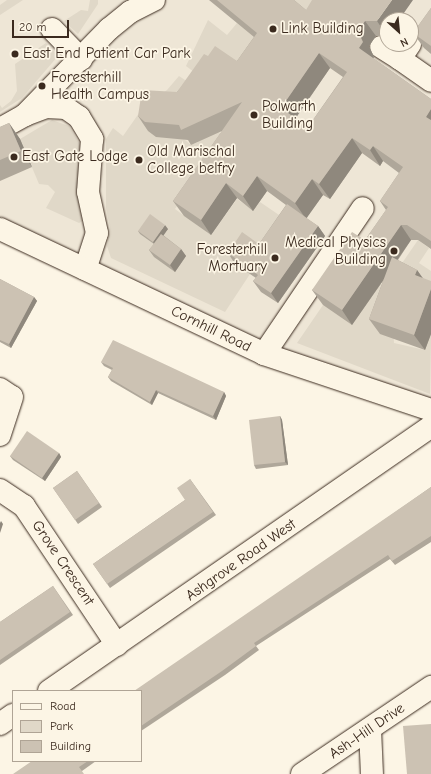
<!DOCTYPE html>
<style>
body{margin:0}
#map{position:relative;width:431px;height:774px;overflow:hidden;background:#fcf5e5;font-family:"Comic Neue",sans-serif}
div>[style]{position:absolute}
.built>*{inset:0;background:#eee6d6}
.green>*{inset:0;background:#e0d8c8}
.roads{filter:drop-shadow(0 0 1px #3b2a1e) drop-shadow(0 0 1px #3b2a1e)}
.minor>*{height:22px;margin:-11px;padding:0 11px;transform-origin:11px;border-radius:11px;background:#fcf5e5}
.wall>*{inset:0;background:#afa79a}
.shaded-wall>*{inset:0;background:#8f887d}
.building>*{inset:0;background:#ccc2b3}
.dots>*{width:11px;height:11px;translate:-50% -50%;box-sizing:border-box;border:2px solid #fcf5e5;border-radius:50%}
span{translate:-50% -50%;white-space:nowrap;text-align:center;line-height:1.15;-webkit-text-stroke:3.5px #fcf5e5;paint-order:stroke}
.poi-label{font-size:15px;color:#3b2a1e}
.left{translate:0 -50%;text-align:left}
.right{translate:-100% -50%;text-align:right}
.street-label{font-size:15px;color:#3b2a1e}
.legend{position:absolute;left:12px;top:690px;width:130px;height:72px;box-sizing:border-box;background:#fcf5e5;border:1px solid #afa495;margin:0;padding:5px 7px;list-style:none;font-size:12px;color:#3b2a1e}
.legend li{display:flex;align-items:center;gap:8px;height:20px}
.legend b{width:20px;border:1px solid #afa495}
.north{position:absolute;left:379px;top:12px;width:40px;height:40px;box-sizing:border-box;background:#fcf5e5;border:1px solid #afa495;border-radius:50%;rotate:153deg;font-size:11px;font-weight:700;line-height:16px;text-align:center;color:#3b2a1e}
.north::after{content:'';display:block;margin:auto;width:14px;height:18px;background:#3b2a1e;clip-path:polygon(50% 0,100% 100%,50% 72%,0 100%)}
.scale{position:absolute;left:12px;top:20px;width:57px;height:18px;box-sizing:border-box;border:2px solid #3b2a1e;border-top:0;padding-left:5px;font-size:12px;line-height:14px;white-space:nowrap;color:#3b2a1e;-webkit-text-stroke:3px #fcf5e5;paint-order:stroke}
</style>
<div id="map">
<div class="built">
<i style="clip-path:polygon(evenodd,0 0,431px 0,431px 409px,193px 321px,0 229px,0 0,387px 20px,411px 20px,411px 44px,387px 44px,387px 20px)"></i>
</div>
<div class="green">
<i style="clip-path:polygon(7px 0,23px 0,0 15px,0 5px)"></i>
<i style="clip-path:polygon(90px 0,98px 0,98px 4px,78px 34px,64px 21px,81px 10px,88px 11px)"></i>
<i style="clip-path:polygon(286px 0,323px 0,309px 19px)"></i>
<i style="clip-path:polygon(208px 20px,227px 35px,237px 23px,263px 43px,241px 71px,206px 81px,186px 66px)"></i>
<i style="clip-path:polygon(46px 43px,58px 56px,22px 98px,0 112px,0 105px,2px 108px,11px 101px,17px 91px,15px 64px)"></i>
<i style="clip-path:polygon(179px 76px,200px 90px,155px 99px,167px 90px)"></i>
<i style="clip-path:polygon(144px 106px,191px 145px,198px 142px,200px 119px,232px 141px,202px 170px,175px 209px,211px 235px,237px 199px,253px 210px,260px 202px,282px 217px,262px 246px,252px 239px,237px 261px,250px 274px,225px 312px,111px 258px,107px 246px,110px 228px,106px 208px,106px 139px,113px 128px,123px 136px)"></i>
<i style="clip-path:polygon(52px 120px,69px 126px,81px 146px,86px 219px,79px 223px,46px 208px,55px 192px,48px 185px,39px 184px,20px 139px)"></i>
<i style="clip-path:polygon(418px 240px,429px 248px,419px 263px,431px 271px,431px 293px,398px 269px)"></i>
<i style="clip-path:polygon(381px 284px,391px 290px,394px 343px,425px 350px,431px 334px,430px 394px,297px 343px,323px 305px,352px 325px)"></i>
</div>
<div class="roads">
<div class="minor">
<i style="left:52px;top:29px;width:42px;rotate:46deg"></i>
<i style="left:410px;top:44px;width:18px;rotate:124deg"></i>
<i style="left:400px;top:59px;width:38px;rotate:35deg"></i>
<i style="left:381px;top:47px;width:22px;rotate:32deg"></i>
<i style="left:25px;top:115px;width:22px;rotate:-21deg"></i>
<i style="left:46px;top:107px;width:20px;rotate:3deg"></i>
<i style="left:66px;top:108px;width:16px;rotate:35deg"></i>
<i style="left:79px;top:117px;width:26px;rotate:59deg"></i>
<i style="left:92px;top:139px;width:53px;rotate:94.3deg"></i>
<i style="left:88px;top:192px;width:42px;rotate:77.6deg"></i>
<i style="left:97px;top:233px;width:38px;rotate:108deg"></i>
<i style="left:0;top:129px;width:29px;rotate:-29deg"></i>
<i style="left:25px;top:115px;width:120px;rotate:-45.7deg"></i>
<i style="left:109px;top:29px;width:27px;rotate:-39deg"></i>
<i style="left:130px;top:12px;width:27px;rotate:-27deg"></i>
<i style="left:0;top:229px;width:292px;rotate:25.3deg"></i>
<i style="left:264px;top:354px;width:176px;rotate:18.5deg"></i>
<i style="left:264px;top:354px;width:176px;rotate:-55.9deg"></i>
<i style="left:0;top:389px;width:14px;rotate:34deg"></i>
<i style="left:12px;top:397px;width:40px;rotate:108deg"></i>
<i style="left:0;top:490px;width:29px;rotate:34deg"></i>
<i style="left:24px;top:506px;width:167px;rotate:56.2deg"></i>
<i style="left:49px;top:691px;width:465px;rotate:-34.7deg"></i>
<i style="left:0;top:724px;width:16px;rotate:-35deg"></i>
<i style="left:370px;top:729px;width:45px;rotate:87.5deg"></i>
<i style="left:302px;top:774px;width:156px;rotate:-34deg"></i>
</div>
</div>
<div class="wall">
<i style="clip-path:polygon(evenodd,209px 0,294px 0,306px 10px,387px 20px,387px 36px,376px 36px,369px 46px,374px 57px,373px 58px,431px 99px,431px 249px,418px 240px,411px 240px,398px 260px,417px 270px,431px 289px,431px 334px,425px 350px,380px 334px,369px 319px,383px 281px,352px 325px,323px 305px,312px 290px,365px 240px,386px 210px,380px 201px,399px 173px,383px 161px,380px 166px,362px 153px,330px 199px,323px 195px,306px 218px,318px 226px,325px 236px,278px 303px,261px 292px,253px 281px,256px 278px,235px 264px,228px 253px,259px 244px,286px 205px,267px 191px,253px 211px,237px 198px,211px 235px,184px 216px,173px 201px,222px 131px,191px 145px,188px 140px,156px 137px,148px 131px,138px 116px,177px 92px,208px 56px,237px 61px,254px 37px,209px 0,330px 68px,343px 77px,308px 127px,296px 118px,330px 68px)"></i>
<i style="clip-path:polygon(431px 8px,431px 54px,424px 48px,413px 33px)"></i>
<i style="clip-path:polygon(9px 123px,20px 139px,32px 167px,0 181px,0 127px)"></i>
<i style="clip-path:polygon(168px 229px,163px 235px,181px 249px,186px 256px,175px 272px,154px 257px,149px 250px,154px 244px,140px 234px,138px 231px)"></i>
<i style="clip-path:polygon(0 279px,34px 297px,37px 301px,11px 348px,0 342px)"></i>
<i style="clip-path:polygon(101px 362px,224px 392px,226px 396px,216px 420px,158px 393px,152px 405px,111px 381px,108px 377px,112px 370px,104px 366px)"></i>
<i style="clip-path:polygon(280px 416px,282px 420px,288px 465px,256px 469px,254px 465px)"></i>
<i style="clip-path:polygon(59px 453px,61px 457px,45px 481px,13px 460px,10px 456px)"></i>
<i style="clip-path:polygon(77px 471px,102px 507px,78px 524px,53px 488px)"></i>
<i style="clip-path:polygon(190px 479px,216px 515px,110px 588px,93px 564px,185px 500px)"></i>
<i style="clip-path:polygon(431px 487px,431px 542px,395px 565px,390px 559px,256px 646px,259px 650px,225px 675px,141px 731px,141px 691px)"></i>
<i style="clip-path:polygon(53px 586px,73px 615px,0 665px,0 622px)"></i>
<i style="clip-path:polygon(32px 761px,96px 761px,82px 771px)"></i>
</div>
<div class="shaded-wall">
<i style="clip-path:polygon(392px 0,413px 0,399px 20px,387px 20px,387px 36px,377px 21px)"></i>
<i style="clip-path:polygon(365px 21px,376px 36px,369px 46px,374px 57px,370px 63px,359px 48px,358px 31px)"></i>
<i style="clip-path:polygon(319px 53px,330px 68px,292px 123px,281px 108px)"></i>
<i style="clip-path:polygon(431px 109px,431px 124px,426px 117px)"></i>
<i style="clip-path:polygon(9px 123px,20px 139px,32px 167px,21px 151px)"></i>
<i style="clip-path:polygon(352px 138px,362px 153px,330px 199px,319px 184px)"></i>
<i style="clip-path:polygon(373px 146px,383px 161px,380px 166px,370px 150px)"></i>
<i style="clip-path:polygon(257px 176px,267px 191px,253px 211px,243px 196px)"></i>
<i style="clip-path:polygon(312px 179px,323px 195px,306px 219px,295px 203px)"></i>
<i style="clip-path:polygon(226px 183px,237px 198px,211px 235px,201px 220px)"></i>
<i style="clip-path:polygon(165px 225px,168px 229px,156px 246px,153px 242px)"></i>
<i style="clip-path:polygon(401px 225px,411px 240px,352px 325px,342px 310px)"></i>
<i style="clip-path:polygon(318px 226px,325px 236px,278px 303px,271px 293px)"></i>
<i style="clip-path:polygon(181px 249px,186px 256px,175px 272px,170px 265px)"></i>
<i style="clip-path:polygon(417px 270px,428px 286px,415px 275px)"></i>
<i style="clip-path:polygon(431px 289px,431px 334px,425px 350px,414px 335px)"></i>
<i style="clip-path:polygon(34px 297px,37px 301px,11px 348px,9px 344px)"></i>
<i style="clip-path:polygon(156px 390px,158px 393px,152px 405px,150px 402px)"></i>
<i style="clip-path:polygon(224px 392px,226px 396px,216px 420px,213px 416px)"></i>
<i style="clip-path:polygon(280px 416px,282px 420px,288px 465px,285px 462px)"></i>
<i style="clip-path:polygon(59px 453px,61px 457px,45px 481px,42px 478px)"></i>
<i style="clip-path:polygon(1px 521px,3px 524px,0 533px,0 523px)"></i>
</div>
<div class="building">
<i style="clip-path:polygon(evenodd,217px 0,294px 0,306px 10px,312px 0,392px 0,377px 21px,365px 21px,358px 31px,363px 42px,359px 48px,431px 99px,431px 109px,426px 117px,431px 120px,431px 241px,407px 225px,401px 225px,342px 310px,312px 290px,352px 232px,365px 240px,388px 207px,380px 201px,403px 167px,373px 146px,370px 150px,352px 138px,319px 184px,312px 179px,295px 203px,257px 176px,243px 196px,226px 183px,201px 220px,173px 201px,242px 102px,181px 130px,179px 125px,145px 122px,138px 116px,142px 90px,177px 92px,204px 54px,208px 56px,215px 46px,237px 61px,257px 33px,217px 0,319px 53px,347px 72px,308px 127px,281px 108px,319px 53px)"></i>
<i style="clip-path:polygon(431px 8px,431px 46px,413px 33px)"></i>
<i style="clip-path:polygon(9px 123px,21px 151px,0 160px,0 127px)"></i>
<i style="clip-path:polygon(287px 204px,318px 226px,271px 293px,253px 281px,258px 275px,228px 253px,242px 232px,259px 244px)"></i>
<i style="clip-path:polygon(150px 214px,165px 225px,153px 242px,138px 231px)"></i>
<i style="clip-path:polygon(161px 234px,181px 249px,170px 265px,149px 250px)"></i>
<i style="clip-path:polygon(392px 257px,417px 270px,415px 275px,431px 281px,431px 289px,414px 335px,369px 319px)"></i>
<i style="clip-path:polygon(0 279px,34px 297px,9px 344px,0 340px)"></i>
<i style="clip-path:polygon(113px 340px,224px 392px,213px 416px,156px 390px,150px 402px,108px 377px,113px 368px,101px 362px)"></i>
<i style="clip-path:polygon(280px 416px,285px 462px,254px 465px,249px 420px)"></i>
<i style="clip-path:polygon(27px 431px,59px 453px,42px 478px,10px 456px)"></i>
<i style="clip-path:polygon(77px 471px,99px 503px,75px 520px,53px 488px)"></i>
<i style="clip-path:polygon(190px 479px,213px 512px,107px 584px,93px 564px,185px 500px,177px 488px)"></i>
<i style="clip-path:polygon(431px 487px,431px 536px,392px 561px,388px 555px,254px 643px,256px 646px,222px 671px,141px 726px,141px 691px,134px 691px)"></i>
<i style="clip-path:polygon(53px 586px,70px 612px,0 660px,0 622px)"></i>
<i style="clip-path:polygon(431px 724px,431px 774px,407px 774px,403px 726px)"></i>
<i style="clip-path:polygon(32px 761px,88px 761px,79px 767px,84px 774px,13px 774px)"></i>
</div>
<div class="dots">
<i style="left:273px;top:29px;background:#3b2a1e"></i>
<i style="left:15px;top:54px;background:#3b2a1e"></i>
<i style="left:42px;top:86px;background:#3b2a1e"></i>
<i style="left:254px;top:115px;background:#3b2a1e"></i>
<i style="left:14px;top:157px;background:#3b2a1e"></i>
<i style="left:139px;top:160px;background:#3b2a1e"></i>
<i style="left:394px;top:251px;background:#3b2a1e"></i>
<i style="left:275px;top:258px;background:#3b2a1e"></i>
</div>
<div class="poi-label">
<span class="left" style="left:281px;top:29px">Link Building</span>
<span class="left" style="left:23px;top:54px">East End Patient Car Park</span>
<span class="left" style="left:51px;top:86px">Foresterhill<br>Health Campus</span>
<span class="left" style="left:262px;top:115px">Polwarth<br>Building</span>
<span class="left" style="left:147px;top:160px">Old Marischal<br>College belfry</span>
<span class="left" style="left:22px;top:157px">East Gate Lodge</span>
<span class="right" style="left:386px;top:251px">Medical Physics<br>Building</span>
<span class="right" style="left:267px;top:258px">Foresterhill<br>Mortuary</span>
</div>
<div class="street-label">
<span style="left:211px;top:329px;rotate:26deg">Cornhill Road</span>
<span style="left:241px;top:560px;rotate:-35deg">Ashgrove Road West</span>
<span style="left:63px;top:563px;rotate:56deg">Grove Crescent</span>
<span style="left:367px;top:731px;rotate:-34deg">Ash-Hill Drive</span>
</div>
<ul class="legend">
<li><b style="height:5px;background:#fcf5e5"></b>Road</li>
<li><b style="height:11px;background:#e0d8c8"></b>Park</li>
<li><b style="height:11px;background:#ccc2b3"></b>Building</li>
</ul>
<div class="north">N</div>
<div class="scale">20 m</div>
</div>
